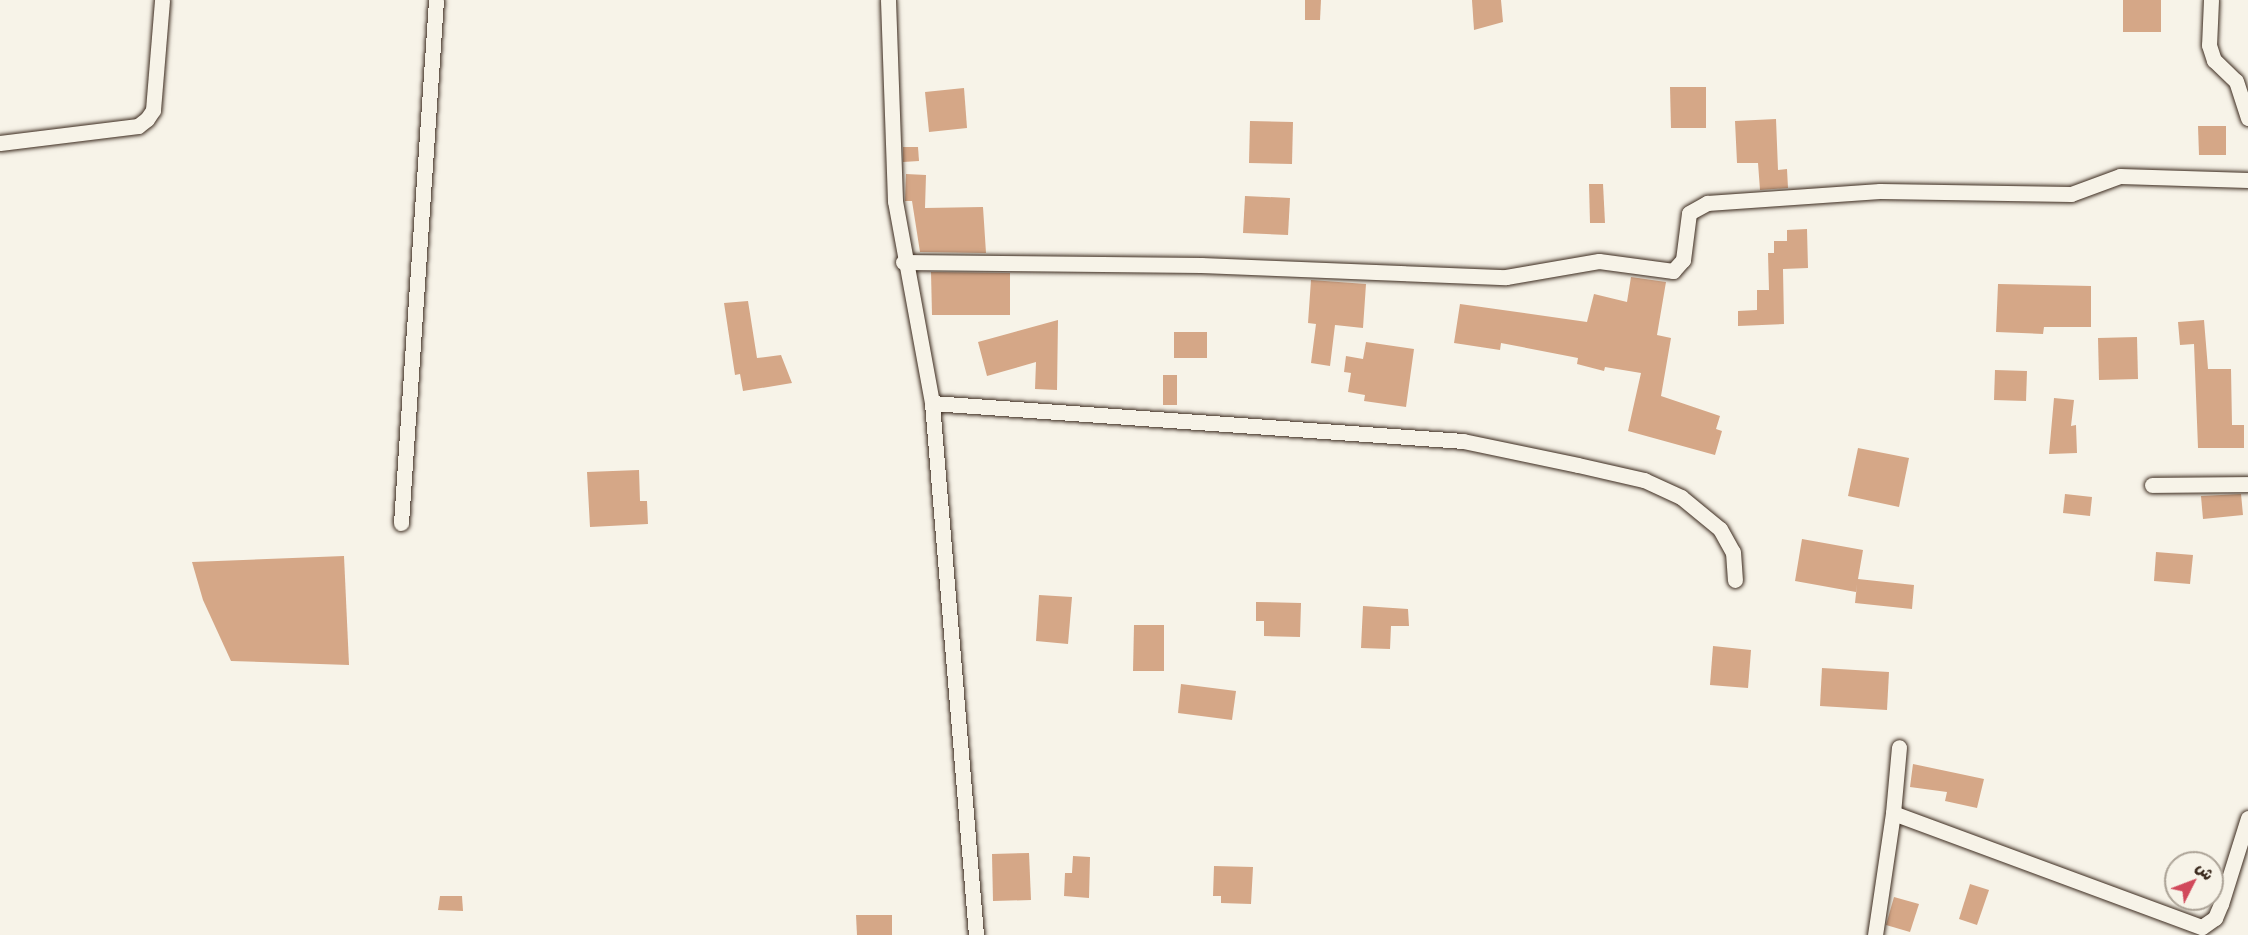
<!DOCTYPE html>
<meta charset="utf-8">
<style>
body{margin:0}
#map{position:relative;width:2248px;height:935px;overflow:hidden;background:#f7f3e8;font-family:"Playpen Sans","Playpen Sans Arabic",sans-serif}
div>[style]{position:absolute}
.building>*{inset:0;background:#d5a787}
.roads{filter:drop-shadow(0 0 2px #3b2a1e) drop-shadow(0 0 2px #3b2a1e)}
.minor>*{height:15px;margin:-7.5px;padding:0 7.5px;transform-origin:7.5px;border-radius:7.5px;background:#f7f3e8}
span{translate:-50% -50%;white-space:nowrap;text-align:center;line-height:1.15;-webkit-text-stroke:4.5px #f7f3e8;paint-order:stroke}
.north{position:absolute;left:2164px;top:851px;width:60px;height:60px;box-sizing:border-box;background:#f7f3e8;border:2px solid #aca397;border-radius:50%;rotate:48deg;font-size:16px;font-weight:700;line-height:24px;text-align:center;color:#3b2a1e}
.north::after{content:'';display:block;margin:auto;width:21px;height:27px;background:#d1495b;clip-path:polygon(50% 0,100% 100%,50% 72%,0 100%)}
</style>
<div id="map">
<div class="building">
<i style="clip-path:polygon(1305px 0,1321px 0,1320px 20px,1305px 20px)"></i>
<i style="clip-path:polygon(1472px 0,1501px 0,1503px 22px,1474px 30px)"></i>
<i style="clip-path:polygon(2123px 0,2161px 0,2161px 32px,2123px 32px)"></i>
<i style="clip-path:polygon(1670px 87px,1706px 87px,1706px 128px,1671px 128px)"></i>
<i style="clip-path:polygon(964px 88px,967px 128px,929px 132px,925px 92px)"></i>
<i style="clip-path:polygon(1776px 119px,1778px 170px,1787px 169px,1788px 188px,1760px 190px,1758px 163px,1737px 163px,1735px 121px)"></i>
<i style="clip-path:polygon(1250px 121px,1293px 122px,1292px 164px,1249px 163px)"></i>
<i style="clip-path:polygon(2198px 126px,2226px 126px,2226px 155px,2199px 155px)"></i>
<i style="clip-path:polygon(903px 147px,918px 147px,919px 161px,903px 162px)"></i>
<i style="clip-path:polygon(906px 174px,926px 175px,925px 208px,983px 207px,986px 253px,920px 252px,912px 201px,905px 201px)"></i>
<i style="clip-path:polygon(1589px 184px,1603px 184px,1605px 223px,1590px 223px)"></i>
<i style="clip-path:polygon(1245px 196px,1290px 198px,1288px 235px,1243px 233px)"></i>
<i style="clip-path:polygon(1807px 229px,1808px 268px,1783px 269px,1784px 324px,1738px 326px,1738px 311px,1757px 310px,1757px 290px,1769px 290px,1768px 253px,1774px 253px,1774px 241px,1787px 241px,1787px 230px)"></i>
<i style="clip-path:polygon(931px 272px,1010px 273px,1010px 315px,932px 315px)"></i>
<i style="clip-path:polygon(1631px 277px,1666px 282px,1657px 335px,1671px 338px,1661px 396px,1720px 416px,1716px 429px,1722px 431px,1715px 455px,1628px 431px,1641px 373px,1605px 367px,1604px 371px,1577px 364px,1578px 358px,1501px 343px,1500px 350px,1454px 343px,1460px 304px,1587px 322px,1594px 294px,1627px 302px)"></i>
<i style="clip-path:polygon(1311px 280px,1366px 284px,1363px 328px,1335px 325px,1330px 366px,1311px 363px,1316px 324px,1308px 323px)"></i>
<i style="clip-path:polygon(1998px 284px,2091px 286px,2091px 327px,2044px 327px,2043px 334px,1996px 332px)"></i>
<i style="clip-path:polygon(748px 301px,757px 358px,781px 355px,792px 383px,743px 391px,740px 374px,735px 375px,724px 303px)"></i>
<i style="clip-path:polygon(1058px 320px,1057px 390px,1035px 389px,1036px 362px,987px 376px,978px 342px)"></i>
<i style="clip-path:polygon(2204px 320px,2208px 369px,2231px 369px,2232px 425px,2244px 425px,2244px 448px,2198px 448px,2194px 344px,2180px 345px,2178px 322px)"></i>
<i style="clip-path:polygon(1174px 332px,1207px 332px,1207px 358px,1174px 358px)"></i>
<i style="clip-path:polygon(2137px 337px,2138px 379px,2099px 380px,2098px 338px)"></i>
<i style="clip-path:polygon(1366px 342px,1414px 349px,1406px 407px,1364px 401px,1365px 395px,1348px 392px,1351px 373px,1344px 372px,1346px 356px,1363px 359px)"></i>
<i style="clip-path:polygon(1995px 370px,2027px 371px,2026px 401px,1994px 400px)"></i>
<i style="clip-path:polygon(1163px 375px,1177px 375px,1177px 405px,1163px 405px)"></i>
<i style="clip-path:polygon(2054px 398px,2074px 400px,2071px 426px,2076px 425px,2077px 453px,2049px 454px)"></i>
<i style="clip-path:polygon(1858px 448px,1909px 458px,1899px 507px,1848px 496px)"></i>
<i style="clip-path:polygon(639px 470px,640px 501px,647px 501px,648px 524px,590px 527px,587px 472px)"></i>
<i style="clip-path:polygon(2065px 494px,2092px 497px,2090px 516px,2063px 513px)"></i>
<i style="clip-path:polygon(2241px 494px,2243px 515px,2203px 519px,2201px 496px)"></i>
<i style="clip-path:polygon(1802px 539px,1863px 550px,1858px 579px,1914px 585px,1912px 609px,1855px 603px,1857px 584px,1856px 592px,1795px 581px)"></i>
<i style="clip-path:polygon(2156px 552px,2193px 555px,2190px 584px,2154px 581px)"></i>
<i style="clip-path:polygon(344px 556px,349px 665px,231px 661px,203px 600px,192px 562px)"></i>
<i style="clip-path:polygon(1039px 595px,1072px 597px,1068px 644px,1036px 641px)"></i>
<i style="clip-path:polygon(1256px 602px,1301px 603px,1300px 637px,1264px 636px,1264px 621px,1256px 621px)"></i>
<i style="clip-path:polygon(1363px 606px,1408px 609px,1409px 626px,1391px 626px,1390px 649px,1361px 648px)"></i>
<i style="clip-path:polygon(1134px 625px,1164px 625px,1164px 671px,1133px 671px)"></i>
<i style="clip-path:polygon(1713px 646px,1751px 650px,1748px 688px,1710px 685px)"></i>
<i style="clip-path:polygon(1822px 668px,1889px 672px,1887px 710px,1820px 706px)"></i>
<i style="clip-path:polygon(1181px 684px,1236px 691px,1232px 720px,1178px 713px)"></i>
<i style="clip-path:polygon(1913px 764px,1984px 779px,1977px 808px,1945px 801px,1947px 792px,1910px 787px)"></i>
<i style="clip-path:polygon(1029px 853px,1031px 900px,993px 901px,992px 854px)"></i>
<i style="clip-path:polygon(1073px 856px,1090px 857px,1089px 898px,1064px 896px,1065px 873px,1072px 873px)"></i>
<i style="clip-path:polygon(1214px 866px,1253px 867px,1251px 904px,1221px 903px,1221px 896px,1213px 896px)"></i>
<i style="clip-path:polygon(1970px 884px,1989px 890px,1977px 925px,1959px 919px)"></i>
<i style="clip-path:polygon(440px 896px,462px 896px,463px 911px,438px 910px)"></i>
<i style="clip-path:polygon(1894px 897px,1919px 904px,1910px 932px,1886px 925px)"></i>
<i style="clip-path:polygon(856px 915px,892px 915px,892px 935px,857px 935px)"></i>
</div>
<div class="roads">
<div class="minor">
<i style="left:888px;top:0;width:201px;rotate:88deg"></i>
<i style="left:895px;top:201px;width:205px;rotate:79.6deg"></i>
<i style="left:932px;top:403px;width:534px;rotate:85.27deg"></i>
<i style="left:2211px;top:0;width:45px;rotate:92.5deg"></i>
<i style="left:2209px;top:45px;width:16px;rotate:72deg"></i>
<i style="left:2214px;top:60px;width:30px;rotate:44deg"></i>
<i style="left:2236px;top:81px;width:39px;rotate:72deg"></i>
<i style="left:0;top:143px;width:139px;rotate:-7deg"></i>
<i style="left:138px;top:126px;width:11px;rotate:-38deg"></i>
<i style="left:147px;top:119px;width:11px;rotate:-56deg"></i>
<i style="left:153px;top:110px;width:110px;rotate:-85.3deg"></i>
<i style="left:903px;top:262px;width:298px;rotate:0.6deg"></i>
<i style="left:1201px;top:265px;width:305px;rotate:2.3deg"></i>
<i style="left:1506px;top:277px;width:94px;rotate:-9.8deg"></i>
<i style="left:1599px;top:261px;width:75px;rotate:7.7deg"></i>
<i style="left:1673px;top:271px;width:15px;rotate:-48deg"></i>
<i style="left:1683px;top:260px;width:47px;rotate:-82.7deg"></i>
<i style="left:1689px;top:213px;width:21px;rotate:-29deg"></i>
<i style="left:1707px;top:203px;width:173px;rotate:-4deg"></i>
<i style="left:1880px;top:191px;width:191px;rotate:0.9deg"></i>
<i style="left:2071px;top:194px;width:52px;rotate:-20.2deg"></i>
<i style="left:2120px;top:176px;width:128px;rotate:1.8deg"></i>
<i style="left:932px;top:403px;width:532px;rotate:4.09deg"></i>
<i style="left:1463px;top:441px;width:117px;rotate:11.8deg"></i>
<i style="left:1578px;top:465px;width:68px;rotate:12.8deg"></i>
<i style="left:1644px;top:480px;width:41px;rotate:24.7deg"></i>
<i style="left:1681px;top:497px;width:50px;rotate:39.4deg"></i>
<i style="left:1720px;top:529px;width:26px;rotate:61deg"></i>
<i style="left:1733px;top:552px;width:28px;rotate:86deg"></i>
<i style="left:2152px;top:485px;width:96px;rotate:-0.6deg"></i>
<i style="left:401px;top:523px;width:524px;rotate:-86.17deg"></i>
<i style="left:1893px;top:813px;width:66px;rotate:-84.8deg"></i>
<i style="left:1875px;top:935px;width:123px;rotate:-81.6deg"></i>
<i style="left:1893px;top:813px;width:329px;rotate:20.3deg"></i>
<i style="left:2202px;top:927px;width:16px;rotate:-35deg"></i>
<i style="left:2215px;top:918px;width:15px;rotate:-67deg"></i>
<i style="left:2221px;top:904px;width:90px;rotate:-72.6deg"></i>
</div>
</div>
<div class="north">ش</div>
</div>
